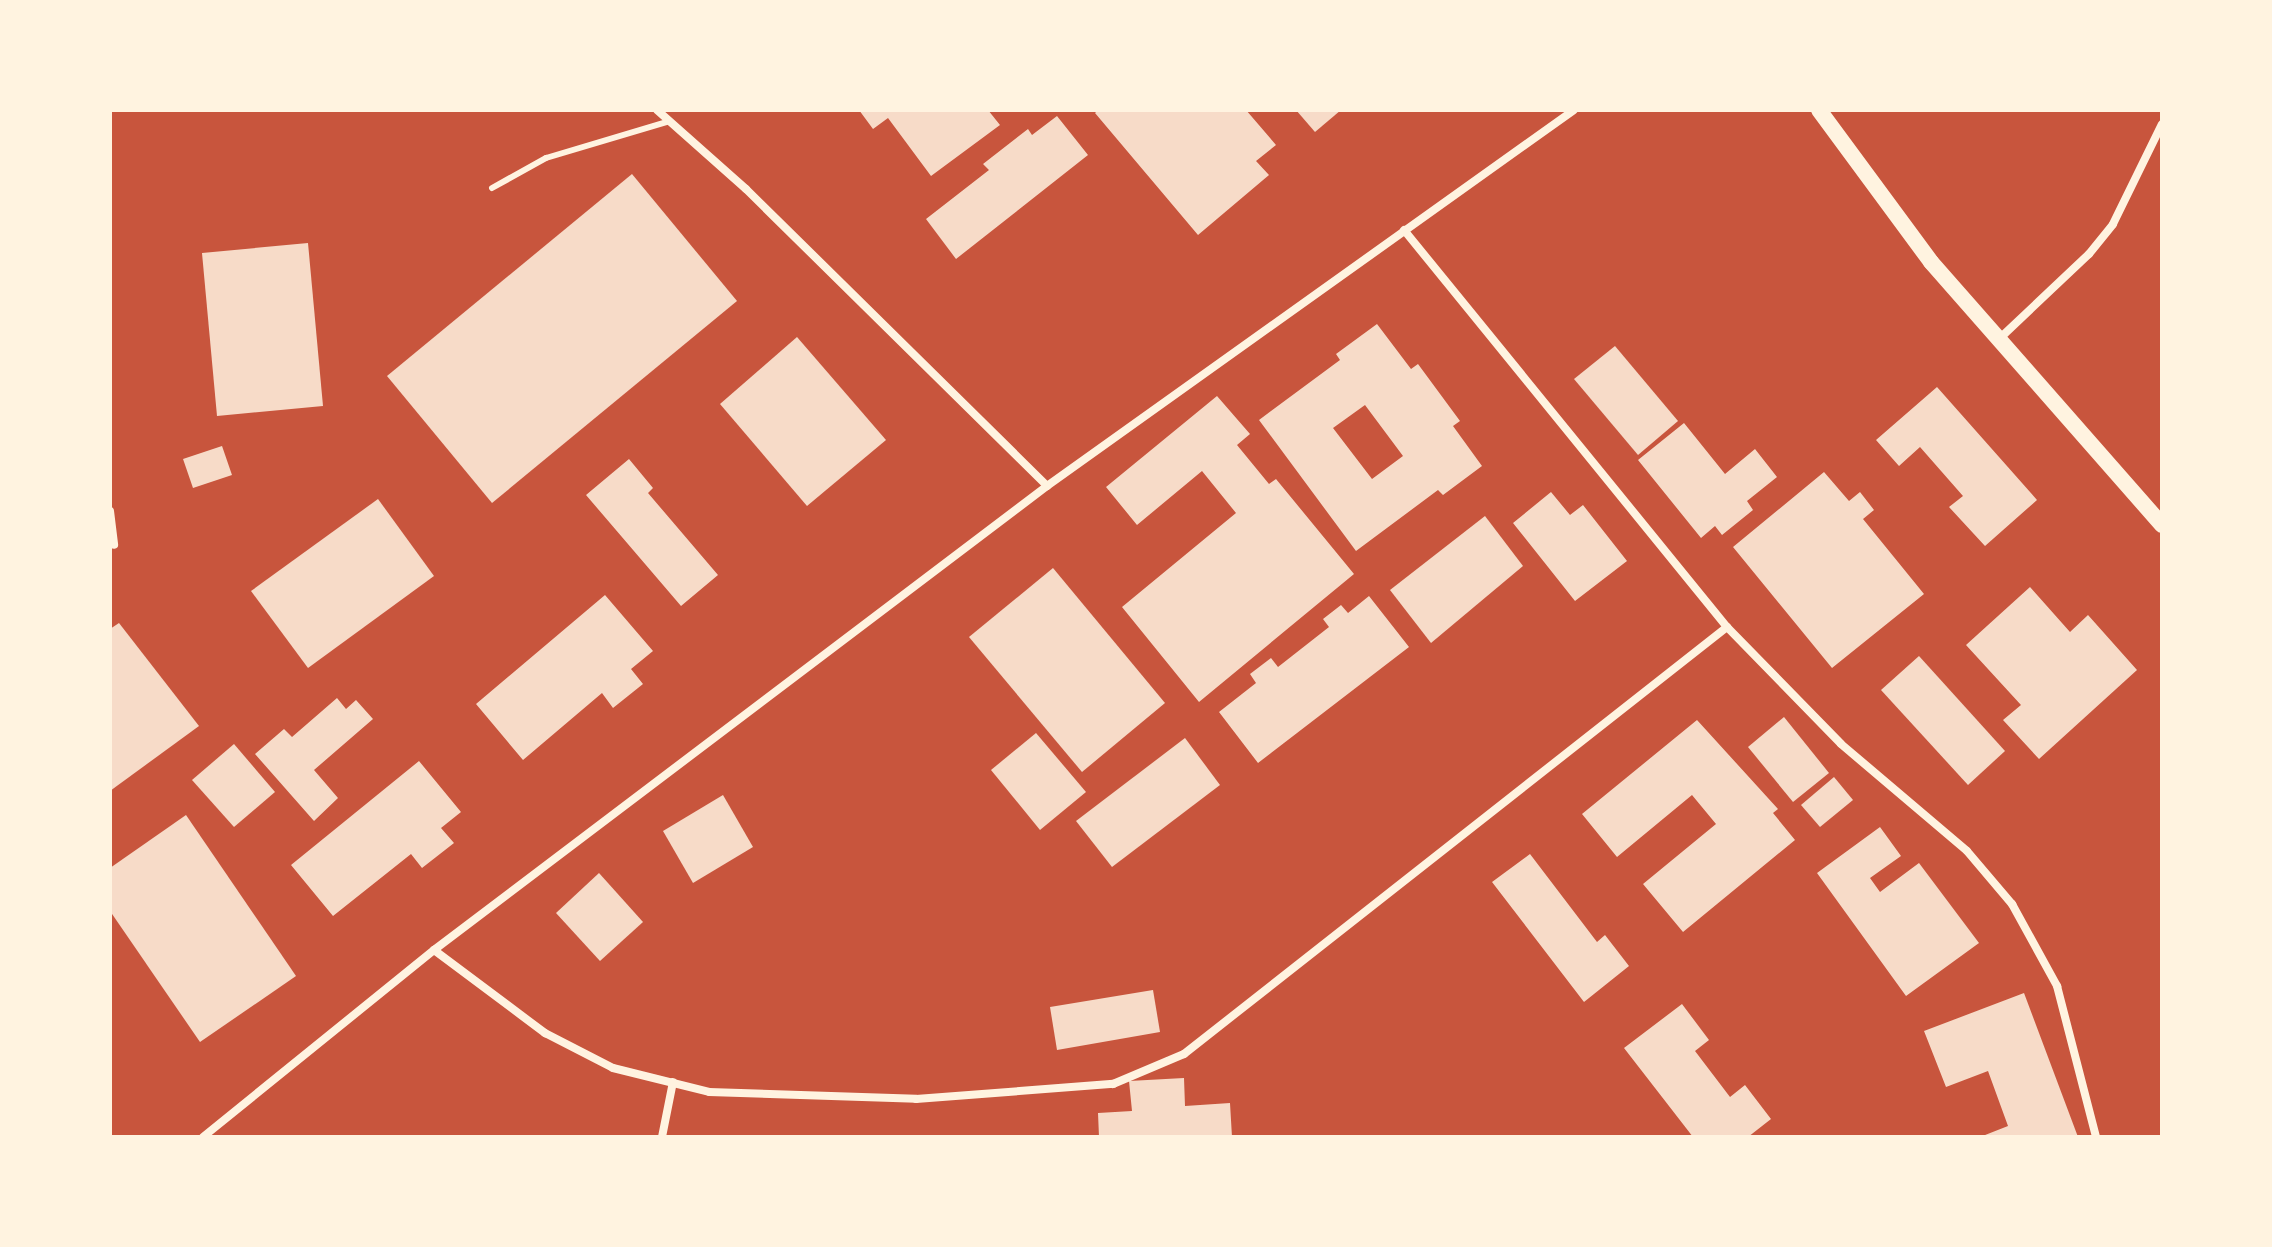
<!DOCTYPE html>
<style>
body{margin:0}
#map{position:relative;width:2272px;height:1247px;overflow:hidden;background:#c8553d;font-family:"IBM Plex Sans",sans-serif}
div>[style]{position:absolute}
.building>*{inset:0;background:#f7dbc8}
.service>*{height:6px;margin:-3px;padding:0 3px;transform-origin:3px;border-radius:3px;background:#fff3e0}
.minor>*{height:8px;margin:-4px;padding:0 4px;transform-origin:4px;border-radius:4px;background:#fff3e0}
.secondary>*{height:16px;margin:-8px;padding:0 8px;transform-origin:8px;border-radius:8px;background:#fff3e0}
span{translate:-50% -50%;white-space:nowrap;text-align:center;line-height:1.15;-webkit-text-stroke:8px #fff3e0;paint-order:stroke}
.frame{position:absolute;inset:0;border:112px solid #fff3e0;pointer-events:none}
</style>
<div id="map">
<div class="building">
<i style="clip-path:polygon(859px 110px,988px 110px,1000px 125px,931px 176px,888px 118px,873px 129px)"></i>
<i style="clip-path:polygon(1098px 110px,1246px 110px,1276px 145px,1256px 161px,1269px 175px,1198px 235px,1095px 113px)"></i>
<i style="clip-path:polygon(1296px 110px,1341px 110px,1315px 132px)"></i>
<i style="clip-path:polygon(1057px 116px,1088px 155px,956px 259px,926px 219px,989px 170px,983px 164px,1028px 129px,1032px 135px)"></i>
<i style="clip-path:polygon(632px 174px,737px 301px,492px 503px,387px 376px)"></i>
<i style="clip-path:polygon(308px 243px,323px 406px,217px 416px,202px 253px)"></i>
<i style="clip-path:polygon(evenodd,1377px 324px,1411px 369px,1418px 364px,1460px 421px,1453px 426px,1482px 466px,1443px 495px,1438px 490px,1356px 551px,1259px 420px,1340px 360px,1336px 354px,1377px 324px,1365px 405px,1403px 456px,1372px 479px,1333px 428px,1365px 405px)"></i>
<i style="clip-path:polygon(797px 337px,886px 440px,807px 506px,720px 404px)"></i>
<i style="clip-path:polygon(1615px 346px,1678px 421px,1638px 455px,1574px 379px)"></i>
<i style="clip-path:polygon(1937px 387px,2037px 500px,1985px 546px,1949px 507px,1963px 496px,1920px 447px,1899px 466px,1876px 440px)"></i>
<i style="clip-path:polygon(1217px 396px,1250px 434px,1237px 445px,1269px 484px,1276px 479px,1354px 574px,1199px 702px,1122px 607px,1236px 513px,1202px 471px,1137px 525px,1106px 487px)"></i>
<i style="clip-path:polygon(1684px 423px,1725px 474px,1755px 449px,1777px 477px,1747px 501px,1753px 510px,1722px 535px,1715px 526px,1701px 538px,1638px 460px)"></i>
<i style="clip-path:polygon(222px 446px,232px 475px,193px 488px,183px 459px)"></i>
<i style="clip-path:polygon(629px 459px,653px 488px,648px 493px,718px 575px,681px 606px,586px 495px)"></i>
<i style="clip-path:polygon(1824px 472px,1849px 501px,1860px 492px,1874px 510px,1863px 519px,1924px 594px,1832px 668px,1733px 547px)"></i>
<i style="clip-path:polygon(1551px 492px,1570px 515px,1583px 505px,1627px 561px,1575px 601px,1513px 523px)"></i>
<i style="clip-path:polygon(378px 499px,434px 576px,308px 668px,251px 591px)"></i>
<i style="clip-path:polygon(1485px 516px,1523px 566px,1431px 643px,1390px 590px)"></i>
<i style="clip-path:polygon(1053px 568px,1165px 703px,1082px 772px,969px 637px)"></i>
<i style="clip-path:polygon(2030px 587px,2070px 632px,2088px 615px,2137px 670px,2039px 759px,2003px 720px,2021px 705px,1966px 645px)"></i>
<i style="clip-path:polygon(605px 595px,653px 651px,631px 669px,643px 684px,613px 708px,602px 693px,523px 760px,476px 704px)"></i>
<i style="clip-path:polygon(1369px 596px,1409px 647px,1258px 763px,1219px 712px,1256px 683px,1250px 674px,1271px 658px,1278px 667px,1329px 627px,1323px 619px,1341px 605px,1348px 613px)"></i>
<i style="clip-path:polygon(119px 623px,199px 726px,110px 791px,110px 629px)"></i>
<i style="clip-path:polygon(1919px 656px,2005px 751px,1968px 785px,1881px 690px)"></i>
<i style="clip-path:polygon(337px 698px,346px 709px,356px 700px,373px 719px,314px 770px,338px 798px,314px 821px,255px 754px,284px 729px,292px 737px)"></i>
<i style="clip-path:polygon(1784px 717px,1829px 773px,1793px 802px,1748px 747px)"></i>
<i style="clip-path:polygon(1697px 720px,1778px 809px,1773px 813px,1795px 840px,1683px 932px,1643px 884px,1716px 824px,1692px 795px,1617px 857px,1582px 814px)"></i>
<i style="clip-path:polygon(1036px 733px,1086px 792px,1040px 830px,991px 770px)"></i>
<i style="clip-path:polygon(1185px 738px,1220px 785px,1112px 867px,1076px 821px)"></i>
<i style="clip-path:polygon(234px 744px,275px 792px,234px 827px,192px 780px)"></i>
<i style="clip-path:polygon(419px 761px,461px 812px,441px 828px,454px 843px,422px 868px,411px 854px,333px 916px,291px 865px)"></i>
<i style="clip-path:polygon(1834px 777px,1853px 800px,1820px 827px,1801px 805px)"></i>
<i style="clip-path:polygon(723px 795px,753px 847px,693px 883px,663px 831px)"></i>
<i style="clip-path:polygon(186px 815px,296px 976px,200px 1042px,110px 911px,110px 868px)"></i>
<i style="clip-path:polygon(1880px 827px,1901px 856px,1870px 878px,1880px 892px,1919px 863px,1979px 943px,1906px 996px,1817px 873px)"></i>
<i style="clip-path:polygon(1530px 854px,1597px 942px,1605px 935px,1629px 966px,1584px 1002px,1492px 882px)"></i>
<i style="clip-path:polygon(599px 873px,643px 922px,600px 961px,556px 913px)"></i>
<i style="clip-path:polygon(1153px 990px,1160px 1032px,1057px 1050px,1050px 1007px)"></i>
<i style="clip-path:polygon(2024px 993px,2078px 1137px,1980px 1137px,2008px 1126px,1988px 1071px,1946px 1087px,1924px 1031px)"></i>
<i style="clip-path:polygon(1682px 1004px,1709px 1040px,1695px 1051px,1730px 1097px,1745px 1085px,1771px 1119px,1748px 1137px,1693px 1137px,1624px 1048px)"></i>
<i style="clip-path:polygon(1184px 1078px,1185px 1106px,1230px 1103px,1232px 1137px,1099px 1137px,1098px 1113px,1132px 1111px,1129px 1081px)"></i>
</div>
<div class="service">
<i style="left:492px;top:188px;width:62px;rotate:-29.1deg"></i>
<i style="left:546px;top:158px;width:129px;rotate:-16.6deg"></i>
</div>
<div class="minor">
<i style="left:657px;top:110px;width:119px;rotate:41.6deg"></i>
<i style="left:746px;top:189px;width:423px;rotate:44.6deg"></i>
<i style="left:1404px;top:230px;width:512px;rotate:50.87deg"></i>
<i style="left:1727px;top:627px;width:163px;rotate:45.7deg"></i>
<i style="left:1841px;top:744px;width:165px;rotate:40.3deg"></i>
<i style="left:1967px;top:851px;width:70px;rotate:49.7deg"></i>
<i style="left:2012px;top:904px;width:94px;rotate:61.2deg"></i>
<i style="left:2057px;top:986px;width:156px;rotate:75.5deg"></i>
<i style="left:1998px;top:340px;width:125px;rotate:-43.4deg"></i>
<i style="left:2089px;top:254px;width:38px;rotate:-51deg"></i>
<i style="left:2113px;top:224px;width:111px;rotate:-63.9deg"></i>
<i style="left:110px;top:511px;width:34px;rotate:83deg"></i>
<i style="left:434px;top:950px;width:139px;rotate:36.8deg"></i>
<i style="left:545px;top:1033px;width:76px;rotate:27.2deg"></i>
<i style="left:613px;top:1068px;width:99px;rotate:14deg"></i>
<i style="left:709px;top:1092px;width:207px;rotate:1.9deg"></i>
<i style="left:916px;top:1099px;width:198px;rotate:-4.4deg"></i>
<i style="left:1113px;top:1084px;width:77px;rotate:-22.9deg"></i>
<i style="left:1184px;top:1054px;width:691px;rotate:-38.18deg"></i>
<i style="left:203px;top:1137px;width:297px;rotate:-39deg"></i>
<i style="left:434px;top:950px;width:769px;rotate:-37.12deg"></i>
<i style="left:1047px;top:486px;width:647px;rotate:-35.51deg"></i>
<i style="left:662px;top:1137px;width:56px;rotate:-78.7deg"></i>
</div>
<div class="secondary">
<i style="left:1819px;top:110px;width:189px;rotate:53.6deg"></i>
<i style="left:1931px;top:262px;width:350px;rotate:48.7deg"></i>
</div>
<div class="frame"></div>
</div>
